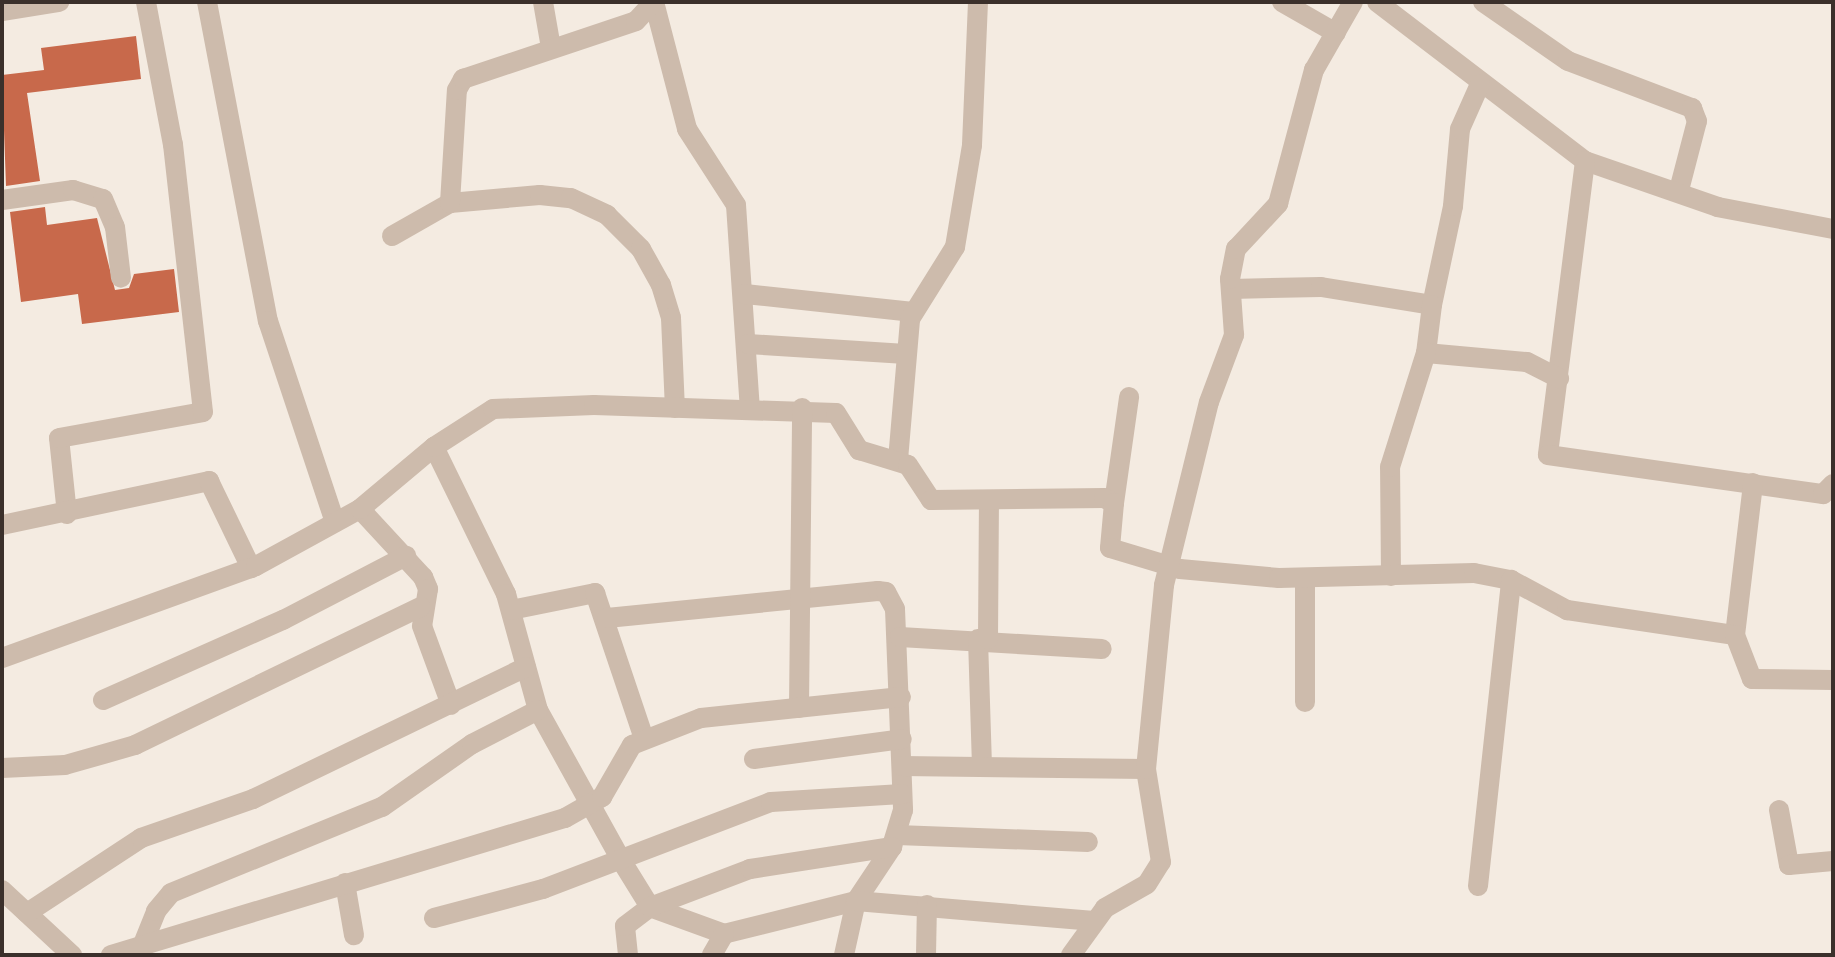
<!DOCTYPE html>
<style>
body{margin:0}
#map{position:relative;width:1835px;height:957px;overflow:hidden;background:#f4ebe1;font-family:"PT Sans",sans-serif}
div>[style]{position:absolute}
.building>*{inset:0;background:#c8694b}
.minor>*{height:20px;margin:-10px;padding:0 10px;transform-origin:10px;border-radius:10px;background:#cdbbac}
span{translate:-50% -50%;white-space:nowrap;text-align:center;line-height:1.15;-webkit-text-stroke:6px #fbf5ee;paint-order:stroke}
.frame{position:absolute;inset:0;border:4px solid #3b302b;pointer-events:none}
</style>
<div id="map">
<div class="building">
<i style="clip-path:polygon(136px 36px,141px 79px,27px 93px,40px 181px,6px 186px,2px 75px,44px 70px,41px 48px)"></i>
<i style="clip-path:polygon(45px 207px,47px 225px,97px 218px,115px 290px,129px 288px,134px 274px,174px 269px,179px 312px,82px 324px,78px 294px,21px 302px,10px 212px)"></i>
</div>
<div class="minor">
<i style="left:207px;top:2px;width:325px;rotate:79.2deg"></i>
<i style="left:268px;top:321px;width:212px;rotate:71.6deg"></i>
<i style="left:543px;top:2px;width:47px;rotate:80.1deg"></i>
<i style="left:654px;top:2px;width:131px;rotate:75.4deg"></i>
<i style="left:687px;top:129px;width:90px;rotate:57.2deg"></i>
<i style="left:736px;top:205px;width:203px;rotate:86.1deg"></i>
<i style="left:1282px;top:2px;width:62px;rotate:29.9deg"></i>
<i style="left:1377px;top:2px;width:262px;rotate:37.4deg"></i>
<i style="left:1483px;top:2px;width:103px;rotate:34.8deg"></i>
<i style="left:1568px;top:61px;width:133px;rotate:20.8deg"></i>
<i style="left:1692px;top:108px;width:14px;rotate:69deg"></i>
<i style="left:1697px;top:121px;width:71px;rotate:104.6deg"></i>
<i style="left:2px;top:11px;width:58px;rotate:-9deg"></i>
<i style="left:2px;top:200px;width:72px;rotate:-8deg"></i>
<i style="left:73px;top:190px;width:31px;rotate:17deg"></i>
<i style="left:103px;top:199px;width:30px;rotate:67deg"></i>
<i style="left:115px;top:227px;width:51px;rotate:83.3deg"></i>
<i style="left:450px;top:203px;width:90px;rotate:-5.1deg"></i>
<i style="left:540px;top:195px;width:31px;rotate:6deg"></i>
<i style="left:571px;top:198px;width:40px;rotate:25deg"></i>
<i style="left:607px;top:215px;width:48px;rotate:45deg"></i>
<i style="left:641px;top:249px;width:41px;rotate:60.9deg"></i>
<i style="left:661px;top:285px;width:34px;rotate:73deg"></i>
<i style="left:671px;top:318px;width:90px;rotate:87.5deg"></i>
<i style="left:1833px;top:229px;width:117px;rotate:-169.2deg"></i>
<i style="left:1718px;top:207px;width:141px;rotate:-160.9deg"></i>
<i style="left:1585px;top:161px;width:296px;rotate:97.2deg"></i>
<i style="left:1548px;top:455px;width:278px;rotate:8.1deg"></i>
<i style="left:1823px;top:494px;width:14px;rotate:-45deg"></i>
<i style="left:392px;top:236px;width:67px;rotate:-29.6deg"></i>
<i style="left:450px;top:203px;width:113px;rotate:-86.5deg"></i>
<i style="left:457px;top:90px;width:13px;rotate:-61deg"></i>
<i style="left:463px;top:79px;width:182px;rotate:-18.5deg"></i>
<i style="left:636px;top:21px;width:26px;rotate:-47deg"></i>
<i style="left:1231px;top:289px;width:90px;rotate:-1.3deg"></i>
<i style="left:1321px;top:287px;width:112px;rotate:9.2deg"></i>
<i style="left:1432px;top:305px;width:101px;rotate:-78deg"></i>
<i style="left:1453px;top:206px;width:77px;rotate:-84.8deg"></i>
<i style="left:1460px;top:129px;width:49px;rotate:-66deg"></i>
<i style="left:745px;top:294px;width:169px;rotate:6.1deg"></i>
<i style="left:1432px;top:305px;width:48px;rotate:97.1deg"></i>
<i style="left:1426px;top:353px;width:101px;rotate:5.1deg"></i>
<i style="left:1527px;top:362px;width:36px;rotate:27deg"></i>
<i style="left:748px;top:344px;width:158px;rotate:3.6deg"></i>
<i style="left:434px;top:447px;width:164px;rotate:63.9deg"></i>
<i style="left:506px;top:594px;width:120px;rotate:74.6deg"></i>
<i style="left:538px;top:710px;width:171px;rotate:61deg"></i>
<i style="left:621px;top:860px;width:55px;rotate:58.3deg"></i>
<i style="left:650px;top:907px;width:79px;rotate:20deg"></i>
<i style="left:898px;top:460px;width:142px;rotate:-85.1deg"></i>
<i style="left:910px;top:319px;width:85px;rotate:-58deg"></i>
<i style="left:955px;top:247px;width:103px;rotate:-80.5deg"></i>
<i style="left:972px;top:145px;width:143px;rotate:-87.6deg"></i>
<i style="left:1114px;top:503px;width:107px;rotate:-81.9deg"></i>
<i style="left:360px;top:509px;width:93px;rotate:47.2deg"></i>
<i style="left:423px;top:577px;width:13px;rotate:67deg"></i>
<i style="left:428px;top:589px;width:37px;rotate:99deg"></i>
<i style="left:422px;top:626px;width:84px;rotate:69.8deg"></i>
<i style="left:67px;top:514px;width:76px;rotate:-96deg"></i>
<i style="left:59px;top:438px;width:146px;rotate:-10.2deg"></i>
<i style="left:203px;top:412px;width:269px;rotate:-96.4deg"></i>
<i style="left:173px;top:145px;width:146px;rotate:-100.7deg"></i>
<i style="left:2px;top:525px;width:212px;rotate:-12deg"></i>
<i style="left:209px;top:481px;width:97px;rotate:64.2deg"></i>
<i style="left:1391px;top:576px;width:109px;rotate:-90.5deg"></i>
<i style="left:1390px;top:467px;width:120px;rotate:-72.5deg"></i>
<i style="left:1305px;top:578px;width:124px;rotate:90deg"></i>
<i style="left:511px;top:610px;width:86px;rotate:-11.4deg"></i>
<i style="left:595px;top:593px;width:154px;rotate:71.4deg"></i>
<i style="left:607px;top:618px;width:272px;rotate:-5.7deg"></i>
<i style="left:878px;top:591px;width:8px;rotate:7deg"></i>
<i style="left:886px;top:592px;width:19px;rotate:62deg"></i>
<i style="left:895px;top:609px;width:201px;rotate:87.7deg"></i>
<i style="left:903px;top:810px;width:39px;rotate:107deg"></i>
<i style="left:892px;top:847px;width:65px;rotate:123.7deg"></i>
<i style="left:856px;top:901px;width:136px;rotate:166deg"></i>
<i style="left:724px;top:934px;width:24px;rotate:120deg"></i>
<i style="left:1735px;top:635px;width:153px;rotate:-83.2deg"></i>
<i style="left:900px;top:637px;width:202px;rotate:3.4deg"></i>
<i style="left:978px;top:639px;width:126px;rotate:88.2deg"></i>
<i style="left:988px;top:639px;width:138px;rotate:-89.6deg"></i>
<i style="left:2px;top:658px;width:270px;rotate:-19.9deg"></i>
<i style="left:256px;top:566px;width:119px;rotate:-28.7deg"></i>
<i style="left:360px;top:509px;width:97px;rotate:-40deg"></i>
<i style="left:434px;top:447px;width:70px;rotate:-32.8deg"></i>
<i style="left:493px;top:409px;width:101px;rotate:-2.3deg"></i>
<i style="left:594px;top:405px;width:242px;rotate:1.9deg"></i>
<i style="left:836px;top:413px;width:44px;rotate:58.1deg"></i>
<i style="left:859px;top:450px;width:51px;rotate:17deg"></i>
<i style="left:908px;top:465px;width:42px;rotate:56.7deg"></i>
<i style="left:931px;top:500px;width:173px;rotate:-0.7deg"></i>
<i style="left:1104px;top:498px;width:11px;rotate:27deg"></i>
<i style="left:1114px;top:503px;width:45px;rotate:95.1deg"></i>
<i style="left:1110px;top:548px;width:73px;rotate:16.7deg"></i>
<i style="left:1180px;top:569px;width:99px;rotate:5.2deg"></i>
<i style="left:1279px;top:578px;width:195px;rotate:-1.5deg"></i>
<i style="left:1474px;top:573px;width:38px;rotate:11deg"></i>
<i style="left:1511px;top:580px;width:64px;rotate:28.2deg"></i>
<i style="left:1567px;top:610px;width:170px;rotate:8.5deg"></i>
<i style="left:1735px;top:635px;width:47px;rotate:68.9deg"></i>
<i style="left:1752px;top:679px;width:81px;rotate:0.7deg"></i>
<i style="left:103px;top:700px;width:197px;rotate:-24deg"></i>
<i style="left:283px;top:620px;width:139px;rotate:-27.5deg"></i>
<i style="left:799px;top:708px;width:300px;rotate:-89.4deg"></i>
<i style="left:754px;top:759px;width:149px;rotate:-7.7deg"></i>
<i style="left:902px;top:766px;width:244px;rotate:0.7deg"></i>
<i style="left:2px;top:768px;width:63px;rotate:-2.7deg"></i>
<i style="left:65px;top:765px;width:73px;rotate:-15.9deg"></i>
<i style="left:135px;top:745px;width:317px;rotate:-25.8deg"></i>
<i style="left:1779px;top:810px;width:56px;rotate:79.7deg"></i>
<i style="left:1789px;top:865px;width:44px;rotate:-5.2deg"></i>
<i style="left:897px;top:835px;width:191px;rotate:2.1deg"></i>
<i style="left:345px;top:883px;width:53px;rotate:80.2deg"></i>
<i style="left:1478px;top:886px;width:308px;rotate:-83.8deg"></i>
<i style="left:2px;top:890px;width:96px;rotate:42.9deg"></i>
<i style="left:27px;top:913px;width:136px;rotate:-33.3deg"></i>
<i style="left:141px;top:838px;width:119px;rotate:-19.2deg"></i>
<i style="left:253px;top:799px;width:303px;rotate:-25.8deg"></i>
<i style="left:434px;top:918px;width:113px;rotate:-14.9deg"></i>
<i style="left:543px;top:889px;width:244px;rotate:-20.9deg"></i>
<i style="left:771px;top:802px;width:131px;rotate:-3.5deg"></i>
<i style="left:143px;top:944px;width:35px;rotate:-68deg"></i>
<i style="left:156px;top:911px;width:23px;rotate:-50deg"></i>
<i style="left:171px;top:893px;width:228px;rotate:-22.2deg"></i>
<i style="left:382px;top:807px;width:110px;rotate:-35deg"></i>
<i style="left:472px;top:744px;width:74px;rotate:-27.3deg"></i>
<i style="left:111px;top:955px;width:474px;rotate:-16.8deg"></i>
<i style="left:565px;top:818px;width:43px;rotate:-29.6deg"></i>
<i style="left:602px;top:797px;width:60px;rotate:-60deg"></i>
<i style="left:632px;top:745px;width:74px;rotate:-21.4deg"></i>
<i style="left:701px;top:718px;width:201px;rotate:-6deg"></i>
<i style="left:628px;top:955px;width:29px;rotate:-96deg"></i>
<i style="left:625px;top:926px;width:31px;rotate:-37deg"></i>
<i style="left:650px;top:907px;width:107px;rotate:-20.8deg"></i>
<i style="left:750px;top:869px;width:144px;rotate:-8.8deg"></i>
<i style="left:844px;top:955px;width:55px;rotate:-77.5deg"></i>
<i style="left:856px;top:901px;width:239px;rotate:4.8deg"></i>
<i style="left:926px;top:955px;width:50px;rotate:-88.9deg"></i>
<i style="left:1071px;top:955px;width:58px;rotate:-54.1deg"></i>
<i style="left:1105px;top:908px;width:48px;rotate:-29.7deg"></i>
<i style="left:1147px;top:884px;width:26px;rotate:-58deg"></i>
<i style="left:1161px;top:862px;width:94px;rotate:-99.2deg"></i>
<i style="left:1146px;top:769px;width:185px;rotate:-84.4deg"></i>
<i style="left:1164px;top:585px;width:188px;rotate:-76.2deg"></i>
<i style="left:1209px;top:402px;width:72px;rotate:-69.5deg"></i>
<i style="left:1234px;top:335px;width:56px;rotate:-94.1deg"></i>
<i style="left:1230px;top:279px;width:31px;rotate:-79deg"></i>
<i style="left:1236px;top:249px;width:62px;rotate:-47deg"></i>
<i style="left:1278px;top:204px;width:139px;rotate:-75deg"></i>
<i style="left:1314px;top:70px;width:78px;rotate:-60.2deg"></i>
</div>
<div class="frame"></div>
</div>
